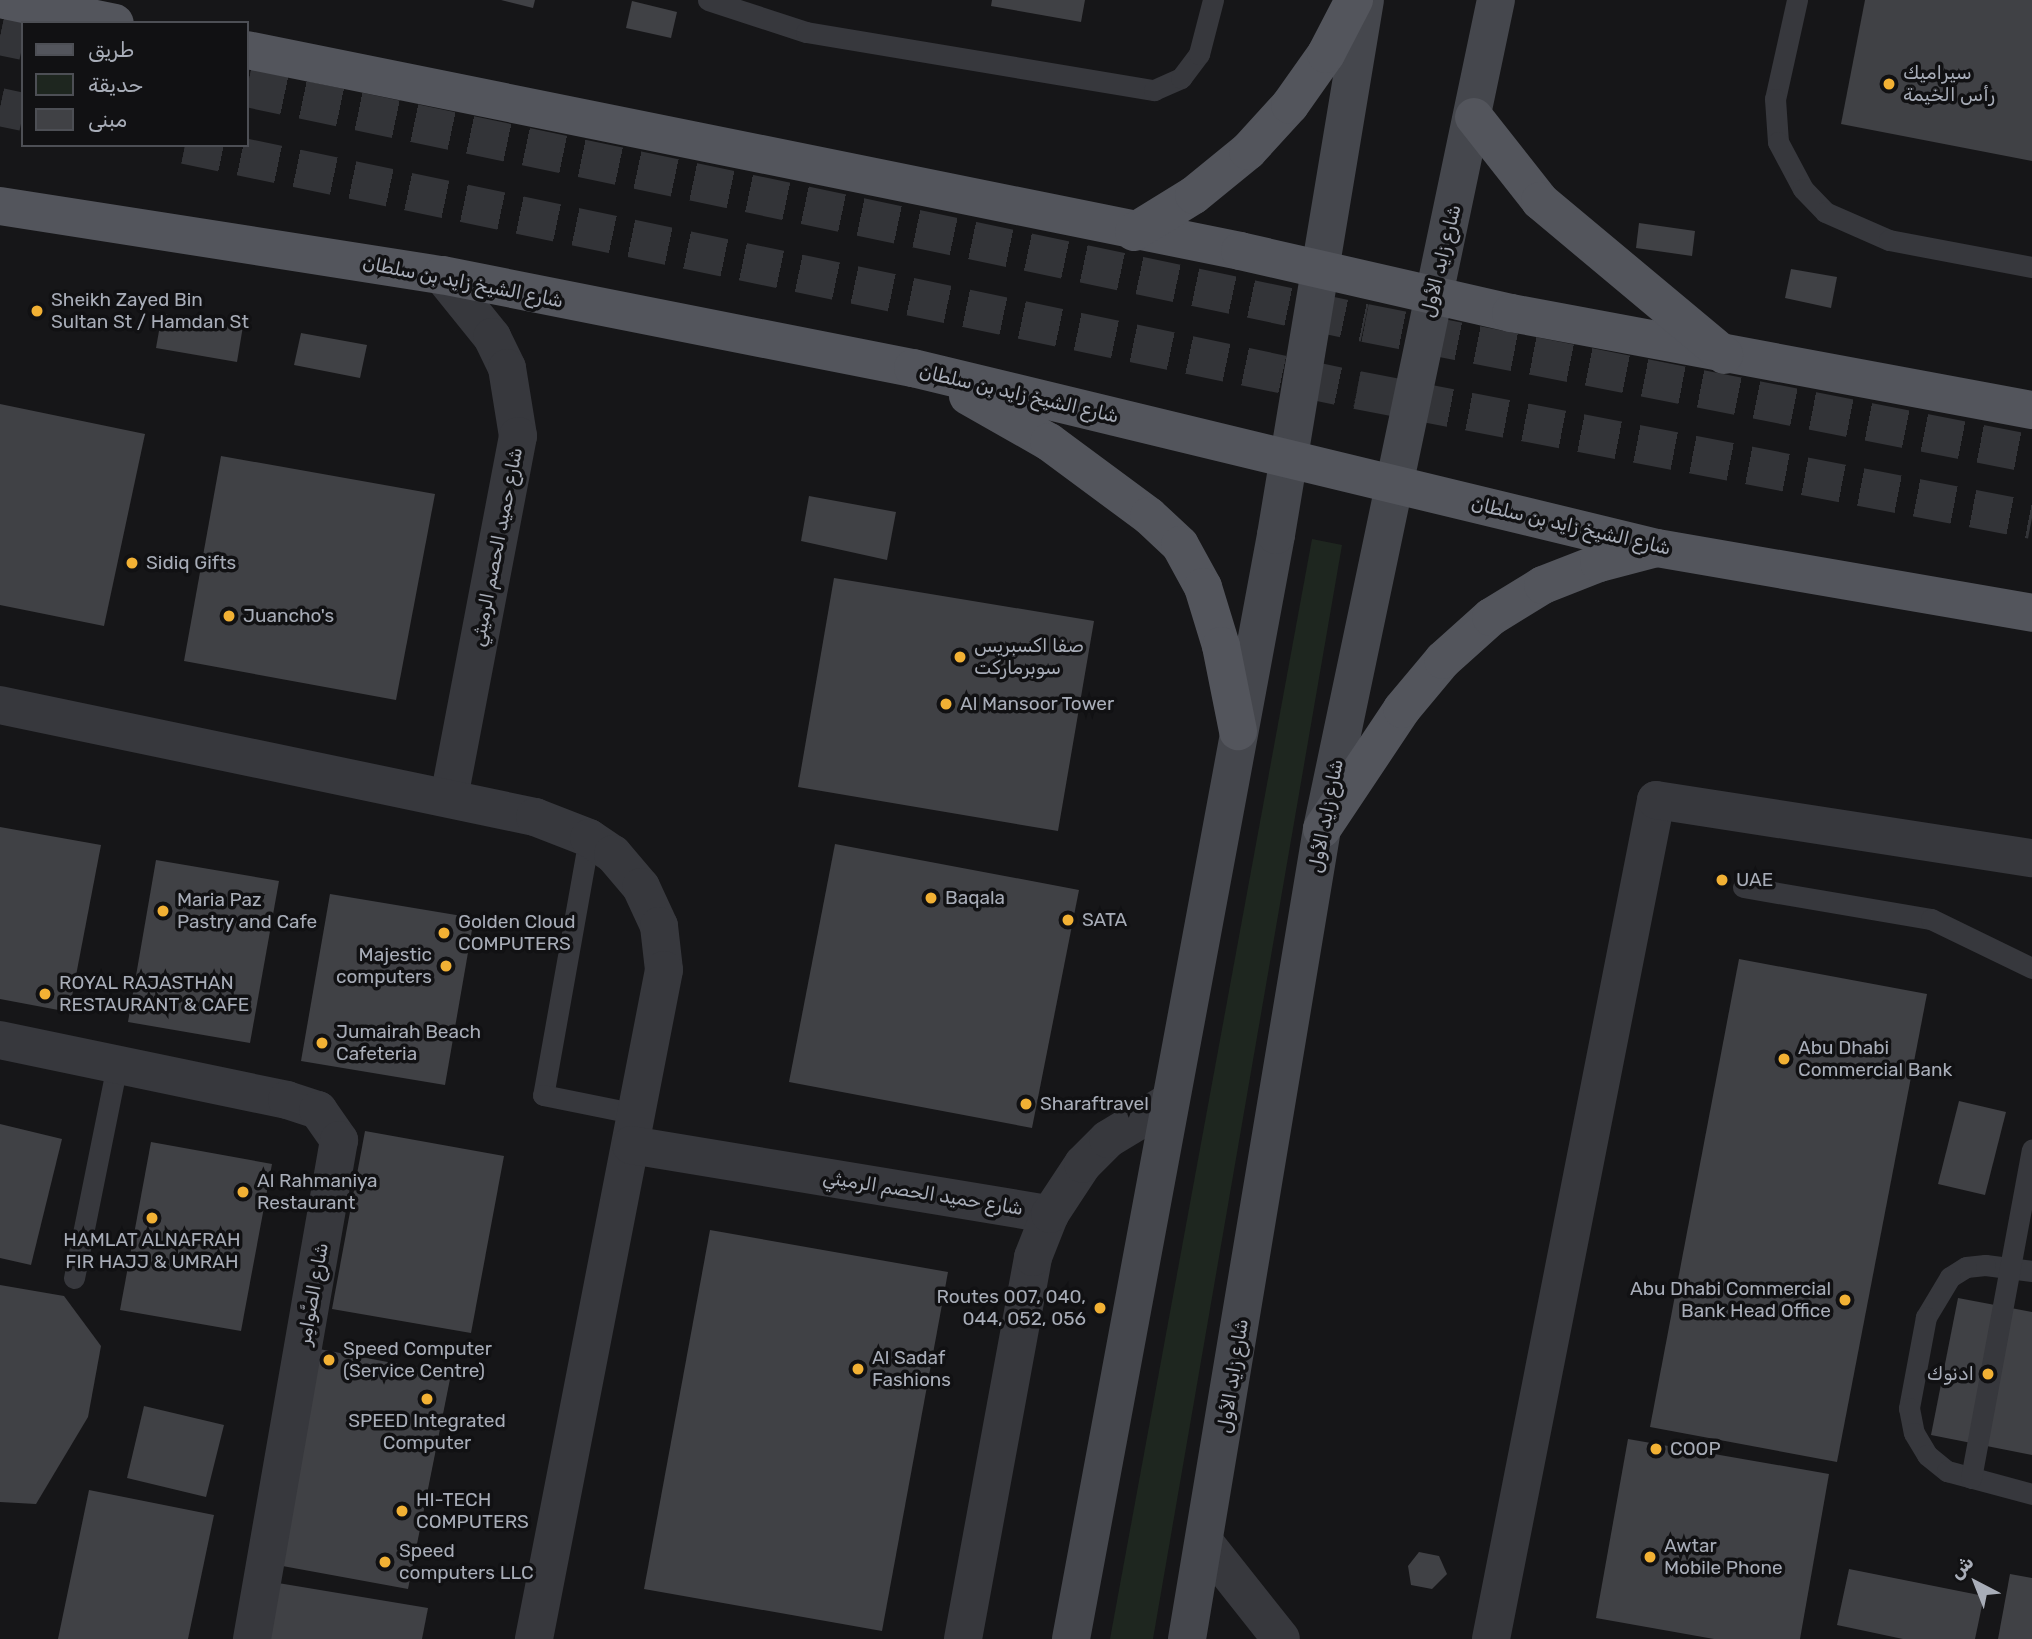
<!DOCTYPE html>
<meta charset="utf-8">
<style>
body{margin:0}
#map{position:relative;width:2032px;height:1639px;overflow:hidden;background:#161618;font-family:Rubik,Cairo,sans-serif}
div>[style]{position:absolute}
.green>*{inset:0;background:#1e261f}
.building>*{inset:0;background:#404145}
.highway-tunnel>*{height:38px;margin-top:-19px;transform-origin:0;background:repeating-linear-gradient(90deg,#333438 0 38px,transparent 0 57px)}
.lane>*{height:21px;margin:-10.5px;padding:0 10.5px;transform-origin:10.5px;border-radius:10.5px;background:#37383d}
.street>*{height:38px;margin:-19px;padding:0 19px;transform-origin:19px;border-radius:19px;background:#37383d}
.secondary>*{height:38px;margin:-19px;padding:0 19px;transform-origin:19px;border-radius:19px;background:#45474d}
.primary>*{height:38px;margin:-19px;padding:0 19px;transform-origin:19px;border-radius:19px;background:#53555c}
.dots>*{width:19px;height:19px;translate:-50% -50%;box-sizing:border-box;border:4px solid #111113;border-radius:50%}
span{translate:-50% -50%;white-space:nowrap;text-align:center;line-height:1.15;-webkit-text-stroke:7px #111113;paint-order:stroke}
.poi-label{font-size:19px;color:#a8adb8}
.left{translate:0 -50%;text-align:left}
.right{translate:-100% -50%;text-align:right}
.street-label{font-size:19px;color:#a8adb8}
.legend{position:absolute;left:21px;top:21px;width:228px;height:126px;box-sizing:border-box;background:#111113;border:2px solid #4d4f55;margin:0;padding:9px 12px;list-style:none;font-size:21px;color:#a8adb8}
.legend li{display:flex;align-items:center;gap:14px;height:35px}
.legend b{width:35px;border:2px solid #4d4f55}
.north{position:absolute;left:1941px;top:1548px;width:70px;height:70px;-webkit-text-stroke:5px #111113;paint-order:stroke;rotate:318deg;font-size:19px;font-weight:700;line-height:28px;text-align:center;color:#a8adb8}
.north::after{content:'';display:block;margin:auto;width:24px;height:32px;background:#a8adb8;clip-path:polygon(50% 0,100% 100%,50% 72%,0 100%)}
</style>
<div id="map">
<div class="green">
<i style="clip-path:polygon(1312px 539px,1342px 545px,1153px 1639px,1110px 1639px)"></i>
</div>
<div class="building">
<i style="clip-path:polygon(501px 0,535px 0,533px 8px)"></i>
<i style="clip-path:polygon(992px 0,1085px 0,1081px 22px,991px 6px)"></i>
<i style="clip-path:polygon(1865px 0,2032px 0,2032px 161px,1841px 124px)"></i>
<i style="clip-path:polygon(632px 1px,677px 12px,671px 38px,626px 28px)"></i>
<i style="clip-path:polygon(1639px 223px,1695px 231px,1692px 256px,1636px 248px)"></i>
<i style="clip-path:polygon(1791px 269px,1837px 277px,1831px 308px,1785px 298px)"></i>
<i style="clip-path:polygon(162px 314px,243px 326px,237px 362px,156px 348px)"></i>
<i style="clip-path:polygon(301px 333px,367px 345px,360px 378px,294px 365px)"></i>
<i style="clip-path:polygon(0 404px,145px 434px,104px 626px,0 605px)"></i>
<i style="clip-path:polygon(221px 456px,435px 494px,396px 700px,184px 661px)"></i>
<i style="clip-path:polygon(809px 496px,896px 512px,887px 560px,801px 541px)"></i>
<i style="clip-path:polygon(834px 578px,1094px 621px,1058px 831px,798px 787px)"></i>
<i style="clip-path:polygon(0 827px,101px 845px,69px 1012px,0 999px)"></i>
<i style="clip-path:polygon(835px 844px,1079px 890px,1032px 1128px,789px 1082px)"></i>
<i style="clip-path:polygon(156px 860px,279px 881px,250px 1043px,128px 1022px)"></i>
<i style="clip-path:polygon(330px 894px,474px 918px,445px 1085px,301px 1061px)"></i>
<i style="clip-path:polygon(1739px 959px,1927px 994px,1837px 1462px,1650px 1427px)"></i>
<i style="clip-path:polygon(1959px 1101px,2006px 1112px,1985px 1195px,1938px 1184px)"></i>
<i style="clip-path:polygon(0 1124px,62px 1139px,31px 1265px,0 1258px)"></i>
<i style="clip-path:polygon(365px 1131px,504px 1156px,471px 1333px,332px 1309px)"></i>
<i style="clip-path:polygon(151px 1142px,272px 1164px,241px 1331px,120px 1310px)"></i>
<i style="clip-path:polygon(710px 1230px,948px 1272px,882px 1631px,644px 1589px)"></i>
<i style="clip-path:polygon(0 1285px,64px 1296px,101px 1346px,88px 1417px,36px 1504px,0 1502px)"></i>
<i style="clip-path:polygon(1958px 1298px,2032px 1312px,2032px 1455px,1931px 1435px)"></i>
<i style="clip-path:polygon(319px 1349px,451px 1374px,408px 1589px,277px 1565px)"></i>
<i style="clip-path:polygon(144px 1406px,224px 1425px,206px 1497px,127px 1478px)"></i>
<i style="clip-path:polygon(1628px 1439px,1829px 1474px,1800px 1639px,1714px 1639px,1596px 1618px)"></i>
<i style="clip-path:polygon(89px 1490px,214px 1515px,188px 1639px,58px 1639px)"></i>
<i style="clip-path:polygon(1419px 1552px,1439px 1556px,1447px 1574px,1432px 1589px,1411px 1585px,1408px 1566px)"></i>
<i style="clip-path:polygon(1849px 1569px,1984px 1596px,1975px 1639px,1903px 1639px,1837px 1625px)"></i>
<i style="clip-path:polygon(2010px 1574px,2032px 1578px,2032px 1639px,1998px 1639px)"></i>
<i style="clip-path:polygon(278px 1583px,428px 1608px,422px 1639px,268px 1639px)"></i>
</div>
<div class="highway-tunnel">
<i style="left:0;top:36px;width:24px;rotate:12deg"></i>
<i style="left:247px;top:88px;width:1142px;rotate:11.87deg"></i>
<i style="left:1365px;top:323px;width:680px;rotate:11.11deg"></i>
<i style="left:0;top:107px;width:24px;rotate:12deg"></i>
<i style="left:185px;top:145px;width:1197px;rotate:11.81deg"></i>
<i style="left:1357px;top:390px;width:687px;rotate:10.9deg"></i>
</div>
<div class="lane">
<i style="left:708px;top:0;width:103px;rotate:18.1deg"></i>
<i style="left:806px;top:32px;width:353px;rotate:9.5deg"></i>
<i style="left:1154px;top:90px;width:30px;rotate:-24deg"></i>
<i style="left:1181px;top:78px;width:30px;rotate:-53deg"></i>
<i style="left:1199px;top:54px;width:56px;rotate:-75.5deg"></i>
<i style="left:1797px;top:0;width:101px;rotate:102.5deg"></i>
<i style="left:1775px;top:99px;width:43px;rotate:86deg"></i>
<i style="left:1778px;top:142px;width:53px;rotate:62deg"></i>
<i style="left:1803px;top:189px;width:32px;rotate:46deg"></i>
<i style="left:1825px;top:212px;width:70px;rotate:23.6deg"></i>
<i style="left:1889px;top:240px;width:146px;rotate:10.7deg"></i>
<i style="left:589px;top:838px;width:261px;rotate:100.1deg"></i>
<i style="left:543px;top:1095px;width:96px;rotate:11.4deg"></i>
<i style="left:1743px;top:887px;width:191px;rotate:9.7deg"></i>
<i style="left:1931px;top:919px;width:112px;rotate:25.9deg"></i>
<i style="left:2032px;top:1271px;width:47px;rotate:-172.7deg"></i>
<i style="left:1985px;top:1265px;width:19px;rotate:174deg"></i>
<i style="left:1966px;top:1267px;width:19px;rotate:148deg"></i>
<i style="left:1950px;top:1277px;width:47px;rotate:121deg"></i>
<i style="left:1926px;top:1317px;width:93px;rotate:100.6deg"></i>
<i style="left:1909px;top:1408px;width:25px;rotate:79deg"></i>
<i style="left:1914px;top:1433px;width:26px;rotate:59deg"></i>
<i style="left:1927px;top:1455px;width:26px;rotate:39deg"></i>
<i style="left:1947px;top:1471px;width:88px;rotate:15.1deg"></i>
<i style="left:74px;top:1278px;width:217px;rotate:-78.6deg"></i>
<i style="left:1971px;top:1478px;width:334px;rotate:-79.5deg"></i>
</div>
<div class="street">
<i style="left:442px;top:275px;width:80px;rotate:51.1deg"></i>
<i style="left:492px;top:337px;width:34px;rotate:64deg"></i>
<i style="left:507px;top:368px;width:69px;rotate:80.8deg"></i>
<i style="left:518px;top:436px;width:368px;rotate:100.8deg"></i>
<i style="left:0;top:705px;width:547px;rotate:11.82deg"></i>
<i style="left:535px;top:817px;width:58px;rotate:21.3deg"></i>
<i style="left:589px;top:838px;width:29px;rotate:34deg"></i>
<i style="left:613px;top:854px;width:43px;rotate:49.7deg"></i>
<i style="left:641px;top:887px;width:43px;rotate:65.2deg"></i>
<i style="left:659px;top:926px;width:44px;rotate:83.5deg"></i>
<i style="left:664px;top:970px;width:682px;rotate:101deg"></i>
<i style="left:0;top:1040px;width:293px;rotate:11.8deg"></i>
<i style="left:287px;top:1100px;width:33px;rotate:18deg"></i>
<i style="left:318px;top:1110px;width:37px;rotate:55deg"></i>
<i style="left:339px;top:1140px;width:507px;rotate:99.89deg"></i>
<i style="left:631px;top:1145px;width:425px;rotate:9.4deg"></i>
<i style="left:1205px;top:1543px;width:122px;rotate:51.6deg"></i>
<i style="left:963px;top:1639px;width:388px;rotate:-79.6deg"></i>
<i style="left:1033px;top:1257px;width:46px;rotate:-68.4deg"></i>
<i style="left:1050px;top:1214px;width:60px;rotate:-56.6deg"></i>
<i style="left:1083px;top:1164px;width:35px;rotate:-45deg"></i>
<i style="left:1108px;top:1139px;width:71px;rotate:-31.2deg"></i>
<i style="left:1491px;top:1639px;width:855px;rotate:-78.87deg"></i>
<i style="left:1656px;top:800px;width:380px;rotate:8.8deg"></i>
</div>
<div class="secondary">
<i style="left:1071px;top:1639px;width:1123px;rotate:-79.48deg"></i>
<i style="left:1276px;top:535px;width:542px;rotate:-80.56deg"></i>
<i style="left:1187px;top:1639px;width:821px;rotate:-80.54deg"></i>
<i style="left:1322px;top:829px;width:847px;rotate:-78.15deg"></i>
</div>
<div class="primary">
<i style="left:4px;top:0;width:113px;rotate:11.7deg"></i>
<i style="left:247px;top:50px;width:1013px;rotate:11.44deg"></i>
<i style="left:1240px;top:251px;width:278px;rotate:12.9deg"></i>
<i style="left:1511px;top:313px;width:530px;rotate:10.55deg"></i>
<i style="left:1474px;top:117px;width:107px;rotate:51.8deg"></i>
<i style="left:1540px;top:201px;width:240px;rotate:39.9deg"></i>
<i style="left:0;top:206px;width:447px;rotate:8.9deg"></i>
<i style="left:442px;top:275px;width:480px;rotate:11.2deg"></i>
<i style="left:913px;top:368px;width:765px;rotate:13.6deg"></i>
<i style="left:1657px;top:548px;width:381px;rotate:9.8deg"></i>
<i style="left:1134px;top:232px;width:70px;rotate:-31.7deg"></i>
<i style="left:1194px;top:195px;width:70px;rotate:-39.2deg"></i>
<i style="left:1248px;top:151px;width:62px;rotate:-47.6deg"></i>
<i style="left:1290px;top:105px;width:62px;rotate:-54.8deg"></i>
<i style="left:1326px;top:54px;width:61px;rotate:-62.6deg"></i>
<i style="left:968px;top:396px;width:93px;rotate:29.6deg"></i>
<i style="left:1049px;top:442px;width:124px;rotate:36.5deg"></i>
<i style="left:1149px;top:516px;width:42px;rotate:43.1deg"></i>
<i style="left:1180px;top:545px;width:48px;rotate:61.3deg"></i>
<i style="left:1203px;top:587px;width:62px;rotate:73deg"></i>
<i style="left:1221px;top:646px;width:87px;rotate:78.7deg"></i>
<i style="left:1322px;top:829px;width:144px;rotate:-56.3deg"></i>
<i style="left:1402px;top:709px;width:64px;rotate:-50.1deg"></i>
<i style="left:1443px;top:660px;width:64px;rotate:-41.9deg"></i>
<i style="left:1491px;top:617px;width:61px;rotate:-31.6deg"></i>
<i style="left:1543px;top:585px;width:60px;rotate:-21.4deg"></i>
<i style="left:1599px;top:563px;width:56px;rotate:-14.5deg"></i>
</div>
<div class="dots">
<i style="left:1889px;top:84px;background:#f2b134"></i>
<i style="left:37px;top:311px;background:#f2b134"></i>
<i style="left:132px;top:563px;background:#f2b134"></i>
<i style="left:229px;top:616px;background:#f2b134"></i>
<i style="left:960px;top:657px;background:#f2b134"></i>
<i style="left:946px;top:704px;background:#f2b134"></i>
<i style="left:1722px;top:880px;background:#f2b134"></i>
<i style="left:931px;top:898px;background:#f2b134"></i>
<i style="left:163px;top:911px;background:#f2b134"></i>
<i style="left:1068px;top:920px;background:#f2b134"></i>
<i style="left:444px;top:933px;background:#f2b134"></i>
<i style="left:446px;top:966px;background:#f2b134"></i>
<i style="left:45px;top:994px;background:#f2b134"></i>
<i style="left:322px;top:1043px;background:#f2b134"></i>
<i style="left:1784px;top:1059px;background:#f2b134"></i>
<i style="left:1026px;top:1104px;background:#f2b134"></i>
<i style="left:243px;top:1192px;background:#f2b134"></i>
<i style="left:152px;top:1218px;background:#f2b134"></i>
<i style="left:1845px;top:1300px;background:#f2b134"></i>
<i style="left:1100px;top:1308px;background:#f2b134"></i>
<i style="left:329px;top:1360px;background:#f2b134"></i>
<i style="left:858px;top:1369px;background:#f2b134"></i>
<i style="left:1988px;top:1374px;background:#f2b134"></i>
<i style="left:427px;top:1399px;background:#f2b134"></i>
<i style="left:1656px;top:1449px;background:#f2b134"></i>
<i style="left:402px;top:1511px;background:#f2b134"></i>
<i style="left:1650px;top:1557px;background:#f2b134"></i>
<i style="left:385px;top:1562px;background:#f2b134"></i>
</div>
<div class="poi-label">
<span class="left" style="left:1903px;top:84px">سيراميك<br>رأس الخيمة</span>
<span class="left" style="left:51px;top:311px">Sheikh Zayed Bin<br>Sultan St / Hamdan St</span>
<span class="left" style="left:146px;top:563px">Sidiq Gifts</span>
<span class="left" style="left:243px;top:616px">Juancho's</span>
<span class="left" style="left:974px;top:657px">صفا اكسبريس<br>سوبرماركت</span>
<span class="left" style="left:960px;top:704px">Al Mansoor Tower</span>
<span class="left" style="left:1736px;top:880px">UAE</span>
<span class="left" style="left:945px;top:898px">Baqala</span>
<span class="left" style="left:177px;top:911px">Maria Paz<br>Pastry and Cafe</span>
<span class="left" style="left:1082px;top:920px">SATA</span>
<span class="left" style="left:458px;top:933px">Golden Cloud<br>COMPUTERS</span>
<span class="right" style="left:432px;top:966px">Majestic<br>computers</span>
<span class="left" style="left:59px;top:994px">ROYAL RAJASTHAN<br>RESTAURANT &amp; CAFE</span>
<span class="left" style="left:336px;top:1043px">Jumairah Beach<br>Cafeteria</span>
<span class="left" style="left:1798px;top:1059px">Abu Dhabi<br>Commercial Bank</span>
<span class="left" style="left:1040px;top:1104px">Sharaftravel</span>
<span class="left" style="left:257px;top:1192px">Al Rahmaniya<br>Restaurant</span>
<span style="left:152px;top:1251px">HAMLAT ALNAFRAH<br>FIR HAJJ &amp; UMRAH</span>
<span class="right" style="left:1831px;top:1300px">Abu Dhabi Commercial<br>Bank Head Office</span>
<span class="right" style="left:1086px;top:1308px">Routes 007, 040,<br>044, 052, 056</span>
<span class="left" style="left:343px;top:1360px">Speed Computer<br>(Service Centre)</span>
<span class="left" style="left:872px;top:1369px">Al Sadaf<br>Fashions</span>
<span class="right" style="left:1974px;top:1374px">ادنوك</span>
<span style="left:427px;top:1432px">SPEED Integrated<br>Computer</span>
<span class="left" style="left:1670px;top:1449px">COOP</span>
<span class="left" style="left:416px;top:1511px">HI-TECH<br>COMPUTERS</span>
<span class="left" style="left:1664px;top:1557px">Awtar<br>Mobile Phone</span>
<span class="left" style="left:399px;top:1562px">Speed<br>computers LLC</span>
</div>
<div class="street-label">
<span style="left:1441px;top:261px;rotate:-76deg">شارع زايد الأول</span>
<span style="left:463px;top:282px;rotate:11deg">شارع الشيخ زايد بن سلطان</span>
<span style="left:1019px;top:394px;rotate:13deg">شارع الشيخ زايد بن سلطان</span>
<span style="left:1571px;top:526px;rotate:13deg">شارع الشيخ زايد بن سلطان</span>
<span style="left:497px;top:547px;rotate:-79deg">شارع حميد الحصم الرميثي</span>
<span style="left:1326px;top:816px;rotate:-79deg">شارع زايد الأول</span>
<span style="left:923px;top:1193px;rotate:9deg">شارع حميد الحصم الرميثي</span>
<span style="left:313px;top:1294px;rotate:-80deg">شارع الصَّوامِر</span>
<span style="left:1233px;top:1376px;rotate:-81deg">شارع زايد الأول</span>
</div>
<ul class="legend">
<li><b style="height:9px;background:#53555c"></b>طريق</li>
<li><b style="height:19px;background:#1e261f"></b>حديقة</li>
<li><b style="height:19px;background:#404145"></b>مبنى</li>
</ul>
<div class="north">ش</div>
</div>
